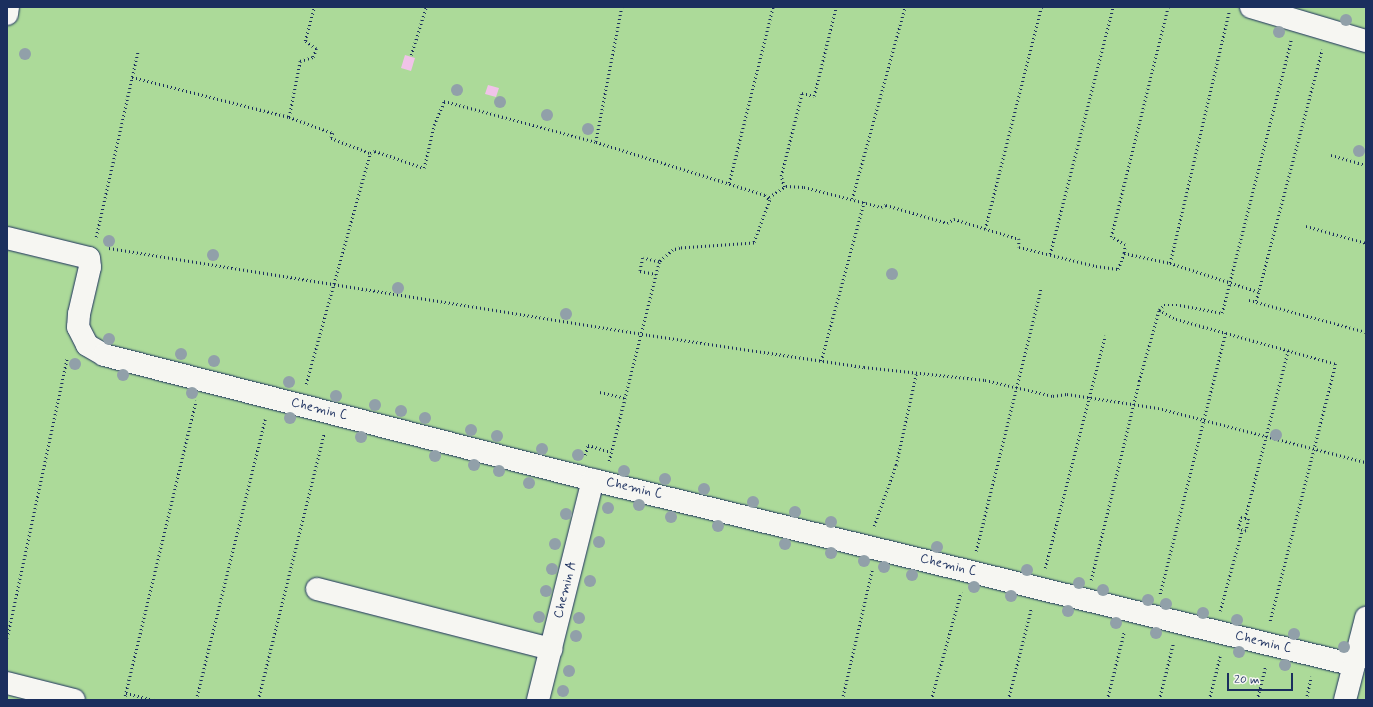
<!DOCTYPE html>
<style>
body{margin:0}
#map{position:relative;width:1373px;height:707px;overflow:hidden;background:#f6f6f2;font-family:Mynerve,sans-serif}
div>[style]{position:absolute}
.green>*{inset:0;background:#acda99}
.building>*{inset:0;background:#f0c3e8}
.path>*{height:2.5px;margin-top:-1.25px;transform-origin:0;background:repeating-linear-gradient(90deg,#1b2f5e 0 1px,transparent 0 4px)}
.roads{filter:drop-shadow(0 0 1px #1b2f5e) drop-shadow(0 0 1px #1b2f5e)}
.minor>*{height:22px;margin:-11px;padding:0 11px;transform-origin:11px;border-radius:11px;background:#f6f6f2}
.trees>*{width:12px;height:12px;margin:-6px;border-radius:50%;background:#91a0a9}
span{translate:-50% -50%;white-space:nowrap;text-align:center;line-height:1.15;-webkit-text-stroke:3px #f6f6f2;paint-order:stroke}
.street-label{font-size:13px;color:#1b2f5e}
.frame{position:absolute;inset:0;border:8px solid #1b2f5e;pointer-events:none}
.scale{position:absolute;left:1227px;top:673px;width:66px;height:18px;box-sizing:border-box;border:2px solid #1b2f5e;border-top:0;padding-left:5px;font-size:12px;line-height:14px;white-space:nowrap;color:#1b2f5e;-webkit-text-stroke:3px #f6f6f2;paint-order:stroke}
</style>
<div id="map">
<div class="green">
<i style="clip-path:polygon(7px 7px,1366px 7px,1366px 700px,7px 700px)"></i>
</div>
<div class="building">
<i style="clip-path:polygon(405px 55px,415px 58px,411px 71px,401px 68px)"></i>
<i style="clip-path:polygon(488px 85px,499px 88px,496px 97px,485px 94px)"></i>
</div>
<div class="path">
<i style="left:622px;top:7px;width:137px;rotate:100.9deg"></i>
<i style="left:596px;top:142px;width:177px;rotate:17.4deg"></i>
<i style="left:765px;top:195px;width:7px;rotate:45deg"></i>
<i style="left:770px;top:200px;width:46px;rotate:110.4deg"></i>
<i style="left:754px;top:243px;width:74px;rotate:176.1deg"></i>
<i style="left:680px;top:248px;width:7px;rotate:164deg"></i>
<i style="left:673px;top:250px;width:18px;rotate:139deg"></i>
<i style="left:411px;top:55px;width:50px;rotate:-72.6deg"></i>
<i style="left:132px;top:77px;width:162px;rotate:14.3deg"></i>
<i style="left:289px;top:117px;width:57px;rotate:-78.9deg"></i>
<i style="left:300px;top:61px;width:14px;rotate:-17deg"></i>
<i style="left:313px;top:57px;width:9px;rotate:-69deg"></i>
<i style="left:316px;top:49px;width:14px;rotate:-144deg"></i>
<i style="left:305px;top:41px;width:35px;rotate:-75deg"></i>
<i style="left:289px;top:117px;width:47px;rotate:20deg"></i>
<i style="left:333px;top:133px;width:5px;rotate:112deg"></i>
<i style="left:331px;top:138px;width:42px;rotate:21deg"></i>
<i style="left:370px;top:153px;width:5px;rotate:-22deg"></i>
<i style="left:375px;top:151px;width:52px;rotate:19.1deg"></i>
<i style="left:424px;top:168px;width:44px;rotate:-76.9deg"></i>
<i style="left:434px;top:125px;width:26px;rotate:-67deg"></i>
<i style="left:444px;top:101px;width:157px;rotate:15.1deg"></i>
<i style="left:1331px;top:155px;width:36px;rotate:16deg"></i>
<i style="left:729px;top:183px;width:181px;rotate:-76deg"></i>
<i style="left:784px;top:187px;width:11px;rotate:-105deg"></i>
<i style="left:781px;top:176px;width:86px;rotate:-75.8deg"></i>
<i style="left:802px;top:93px;width:12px;rotate:14deg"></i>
<i style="left:814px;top:96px;width:92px;rotate:-76.1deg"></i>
<i style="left:769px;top:197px;width:20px;rotate:-33deg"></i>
<i style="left:786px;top:186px;width:18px;rotate:3deg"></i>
<i style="left:804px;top:187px;width:80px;rotate:14.6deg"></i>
<i style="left:881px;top:207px;width:5px;rotate:-22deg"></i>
<i style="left:886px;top:205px;width:64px;rotate:16.4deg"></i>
<i style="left:947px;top:223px;width:8px;rotate:-30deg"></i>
<i style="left:954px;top:219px;width:68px;rotate:17.1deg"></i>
<i style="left:1019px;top:239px;width:8px;rotate:90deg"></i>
<i style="left:1019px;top:247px;width:79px;rotate:13.9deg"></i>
<i style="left:1096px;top:266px;width:22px;rotate:8deg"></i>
<i style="left:1118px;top:269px;width:17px;rotate:-69deg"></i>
<i style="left:1124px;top:253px;width:47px;rotate:12.3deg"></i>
<i style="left:1170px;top:263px;width:94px;rotate:18deg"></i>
<i style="left:852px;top:199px;width:199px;rotate:-74.6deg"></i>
<i style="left:1306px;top:226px;width:62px;rotate:15.8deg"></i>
<i style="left:985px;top:229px;width:229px;rotate:-75.8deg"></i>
<i style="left:96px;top:237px;width:191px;rotate:-77.3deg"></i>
<i style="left:109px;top:248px;width:547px;rotate:9.15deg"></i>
<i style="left:649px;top:335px;width:217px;rotate:8.5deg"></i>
<i style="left:864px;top:367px;width:122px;rotate:6.1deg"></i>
<i style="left:985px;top:380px;width:70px;rotate:13.2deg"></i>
<i style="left:1053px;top:396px;width:14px;rotate:-8deg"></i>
<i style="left:1067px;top:394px;width:92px;rotate:8.7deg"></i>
<i style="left:1158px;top:408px;width:215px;rotate:14.6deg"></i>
<i style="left:1124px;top:253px;width:8px;rotate:-83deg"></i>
<i style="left:1125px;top:245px;width:16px;rotate:-150deg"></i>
<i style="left:1111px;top:237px;width:237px;rotate:-76.1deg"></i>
<i style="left:1050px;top:254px;width:255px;rotate:-75.7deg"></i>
<i style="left:1170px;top:263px;width:258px;rotate:-76.8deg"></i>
<i style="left:1249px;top:300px;width:121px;rotate:15.3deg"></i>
<i style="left:1256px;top:301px;width:260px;rotate:-75.3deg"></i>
<i style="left:1159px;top:310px;width:19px;rotate:28deg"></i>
<i style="left:1176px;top:319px;width:52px;rotate:15.6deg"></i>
<i style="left:1226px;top:333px;width:270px;rotate:104.1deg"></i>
<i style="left:1226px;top:333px;width:114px;rotate:15.7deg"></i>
<i style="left:1336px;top:364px;width:266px;rotate:104.3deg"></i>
<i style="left:821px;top:361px;width:165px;rotate:-74.9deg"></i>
<i style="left:306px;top:384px;width:240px;rotate:-74.5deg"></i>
<i style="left:600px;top:392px;width:26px;rotate:13deg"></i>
<i style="left:585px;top:455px;width:10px;rotate:-73deg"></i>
<i style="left:588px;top:445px;width:24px;rotate:17deg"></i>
<i style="left:609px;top:461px;width:205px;rotate:-75.9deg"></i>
<i style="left:659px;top:262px;width:16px;rotate:-166deg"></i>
<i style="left:643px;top:258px;width:13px;rotate:103deg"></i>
<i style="left:640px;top:271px;width:16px;rotate:11deg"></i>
<i style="left:1241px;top:517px;width:8px;rotate:14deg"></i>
<i style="left:1249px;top:519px;width:12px;rotate:104deg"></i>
<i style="left:1246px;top:531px;width:8px;rotate:-166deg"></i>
<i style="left:1238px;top:529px;width:12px;rotate:-76deg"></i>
<i style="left:1245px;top:518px;width:173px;rotate:-75.6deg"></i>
<i style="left:874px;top:526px;width:65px;rotate:-70.2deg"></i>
<i style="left:896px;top:465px;width:93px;rotate:-77.6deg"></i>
<i style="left:976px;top:551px;width:270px;rotate:-76.1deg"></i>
<i style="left:1045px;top:568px;width:240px;rotate:-75.5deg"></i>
<i style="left:1091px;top:580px;width:205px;rotate:-76.4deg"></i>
<i style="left:1139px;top:381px;width:74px;rotate:-74.3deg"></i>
<i style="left:1159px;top:310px;width:7px;rotate:-45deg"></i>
<i style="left:1164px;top:305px;width:16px"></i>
<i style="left:1180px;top:305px;width:43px;rotate:10.8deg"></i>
<i style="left:1222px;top:313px;width:281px;rotate:-75.8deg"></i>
<i style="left:1220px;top:611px;width:84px;rotate:-74.8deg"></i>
<i style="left:7px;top:638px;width:287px;rotate:-77.9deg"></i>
<i style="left:126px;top:693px;width:29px;rotate:14deg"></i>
<i style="left:124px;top:700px;width:308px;rotate:-76.5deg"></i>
<i style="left:196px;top:700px;width:289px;rotate:-76.2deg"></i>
<i style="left:258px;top:700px;width:275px;rotate:-76.1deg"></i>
<i style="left:842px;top:700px;width:133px;rotate:-77deg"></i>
<i style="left:931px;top:700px;width:112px;rotate:-74.5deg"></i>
<i style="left:1008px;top:700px;width:94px;rotate:-75.8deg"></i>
<i style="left:1107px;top:700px;width:70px;rotate:-76deg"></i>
<i style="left:1159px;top:700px;width:58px;rotate:-76deg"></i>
<i style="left:1209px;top:700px;width:45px;rotate:-76deg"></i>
<i style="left:1257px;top:700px;width:34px;rotate:-76deg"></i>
<i style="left:1306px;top:700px;width:24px;rotate:-78deg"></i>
</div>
<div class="roads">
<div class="minor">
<i style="left:1251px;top:7px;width:120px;rotate:16.5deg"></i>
<i style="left:7px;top:14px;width:7px;rotate:-82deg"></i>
<i style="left:7px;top:238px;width:84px;rotate:13.7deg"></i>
<i style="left:89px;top:258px;width:9px;rotate:84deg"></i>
<i style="left:90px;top:267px;width:48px;rotate:103.2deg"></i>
<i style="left:79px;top:314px;width:13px;rotate:94deg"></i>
<i style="left:78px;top:327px;width:20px;rotate:63deg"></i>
<i style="left:87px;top:345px;width:20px;rotate:30deg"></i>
<i style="left:104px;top:355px;width:505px;rotate:14.34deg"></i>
<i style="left:593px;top:480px;width:783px;rotate:13.66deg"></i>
<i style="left:317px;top:589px;width:242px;rotate:14.4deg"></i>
<i style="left:7px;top:683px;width:69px;rotate:14.2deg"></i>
<i style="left:538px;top:700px;width:227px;rotate:-76deg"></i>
<i style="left:1345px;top:700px;width:85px;rotate:-75.6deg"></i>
</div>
</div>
<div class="trees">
<i style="left:1346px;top:20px"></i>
<i style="left:1279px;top:32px"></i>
<i style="left:25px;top:54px"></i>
<i style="left:457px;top:90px"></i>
<i style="left:500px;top:102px"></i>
<i style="left:547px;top:115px"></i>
<i style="left:588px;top:129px"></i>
<i style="left:1359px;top:151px"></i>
<i style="left:109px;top:241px"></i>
<i style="left:213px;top:255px"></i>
<i style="left:892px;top:274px"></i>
<i style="left:398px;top:288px"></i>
<i style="left:566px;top:314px"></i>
<i style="left:109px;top:339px"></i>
<i style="left:181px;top:354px"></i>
<i style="left:214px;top:361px"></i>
<i style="left:75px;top:364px"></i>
<i style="left:123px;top:375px"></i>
<i style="left:289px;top:382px"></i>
<i style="left:192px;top:393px"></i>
<i style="left:336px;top:396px"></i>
<i style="left:375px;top:405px"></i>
<i style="left:401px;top:411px"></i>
<i style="left:290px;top:418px"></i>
<i style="left:425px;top:418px"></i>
<i style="left:471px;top:430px"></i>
<i style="left:1276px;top:435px"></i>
<i style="left:497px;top:436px"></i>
<i style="left:361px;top:437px"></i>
<i style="left:542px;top:449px"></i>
<i style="left:578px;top:455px"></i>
<i style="left:435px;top:456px"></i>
<i style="left:474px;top:465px"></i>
<i style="left:499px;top:471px"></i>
<i style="left:624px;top:471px"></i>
<i style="left:665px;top:479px"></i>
<i style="left:529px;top:483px"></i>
<i style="left:704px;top:489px"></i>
<i style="left:753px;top:502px"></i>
<i style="left:639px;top:505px"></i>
<i style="left:608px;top:508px"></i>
<i style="left:795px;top:512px"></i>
<i style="left:566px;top:514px"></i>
<i style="left:671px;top:517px"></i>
<i style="left:831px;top:522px"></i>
<i style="left:718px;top:526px"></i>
<i style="left:599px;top:542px"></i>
<i style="left:555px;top:544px"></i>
<i style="left:785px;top:544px"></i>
<i style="left:937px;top:547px"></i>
<i style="left:831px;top:553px"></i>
<i style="left:864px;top:561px"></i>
<i style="left:884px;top:567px"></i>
<i style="left:552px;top:569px"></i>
<i style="left:1027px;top:570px"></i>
<i style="left:912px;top:575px"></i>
<i style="left:590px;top:581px"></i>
<i style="left:1079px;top:583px"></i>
<i style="left:974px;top:587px"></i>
<i style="left:1103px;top:590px"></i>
<i style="left:546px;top:591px"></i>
<i style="left:1011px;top:596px"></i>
<i style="left:1148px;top:600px"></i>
<i style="left:1166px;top:604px"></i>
<i style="left:1068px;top:611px"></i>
<i style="left:1203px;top:613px"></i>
<i style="left:539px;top:617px"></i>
<i style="left:579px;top:618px"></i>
<i style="left:1237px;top:620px"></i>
<i style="left:1116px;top:623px"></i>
<i style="left:1156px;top:633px"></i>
<i style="left:1294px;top:634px"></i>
<i style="left:576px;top:636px"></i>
<i style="left:1344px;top:647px"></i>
<i style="left:1239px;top:652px"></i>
<i style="left:1285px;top:665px"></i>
<i style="left:569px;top:671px"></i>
<i style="left:563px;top:691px"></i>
</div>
<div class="street-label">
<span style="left:319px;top:410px;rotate:14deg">Chemin C</span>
<span style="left:634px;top:489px;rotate:13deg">Chemin C</span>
<span style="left:948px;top:566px;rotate:14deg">Chemin C</span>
<span style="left:566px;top:590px;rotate:-76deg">Chemin A</span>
<span style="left:1263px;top:643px;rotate:14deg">Chemin C</span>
</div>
<div class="frame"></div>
<div class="scale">20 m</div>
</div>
